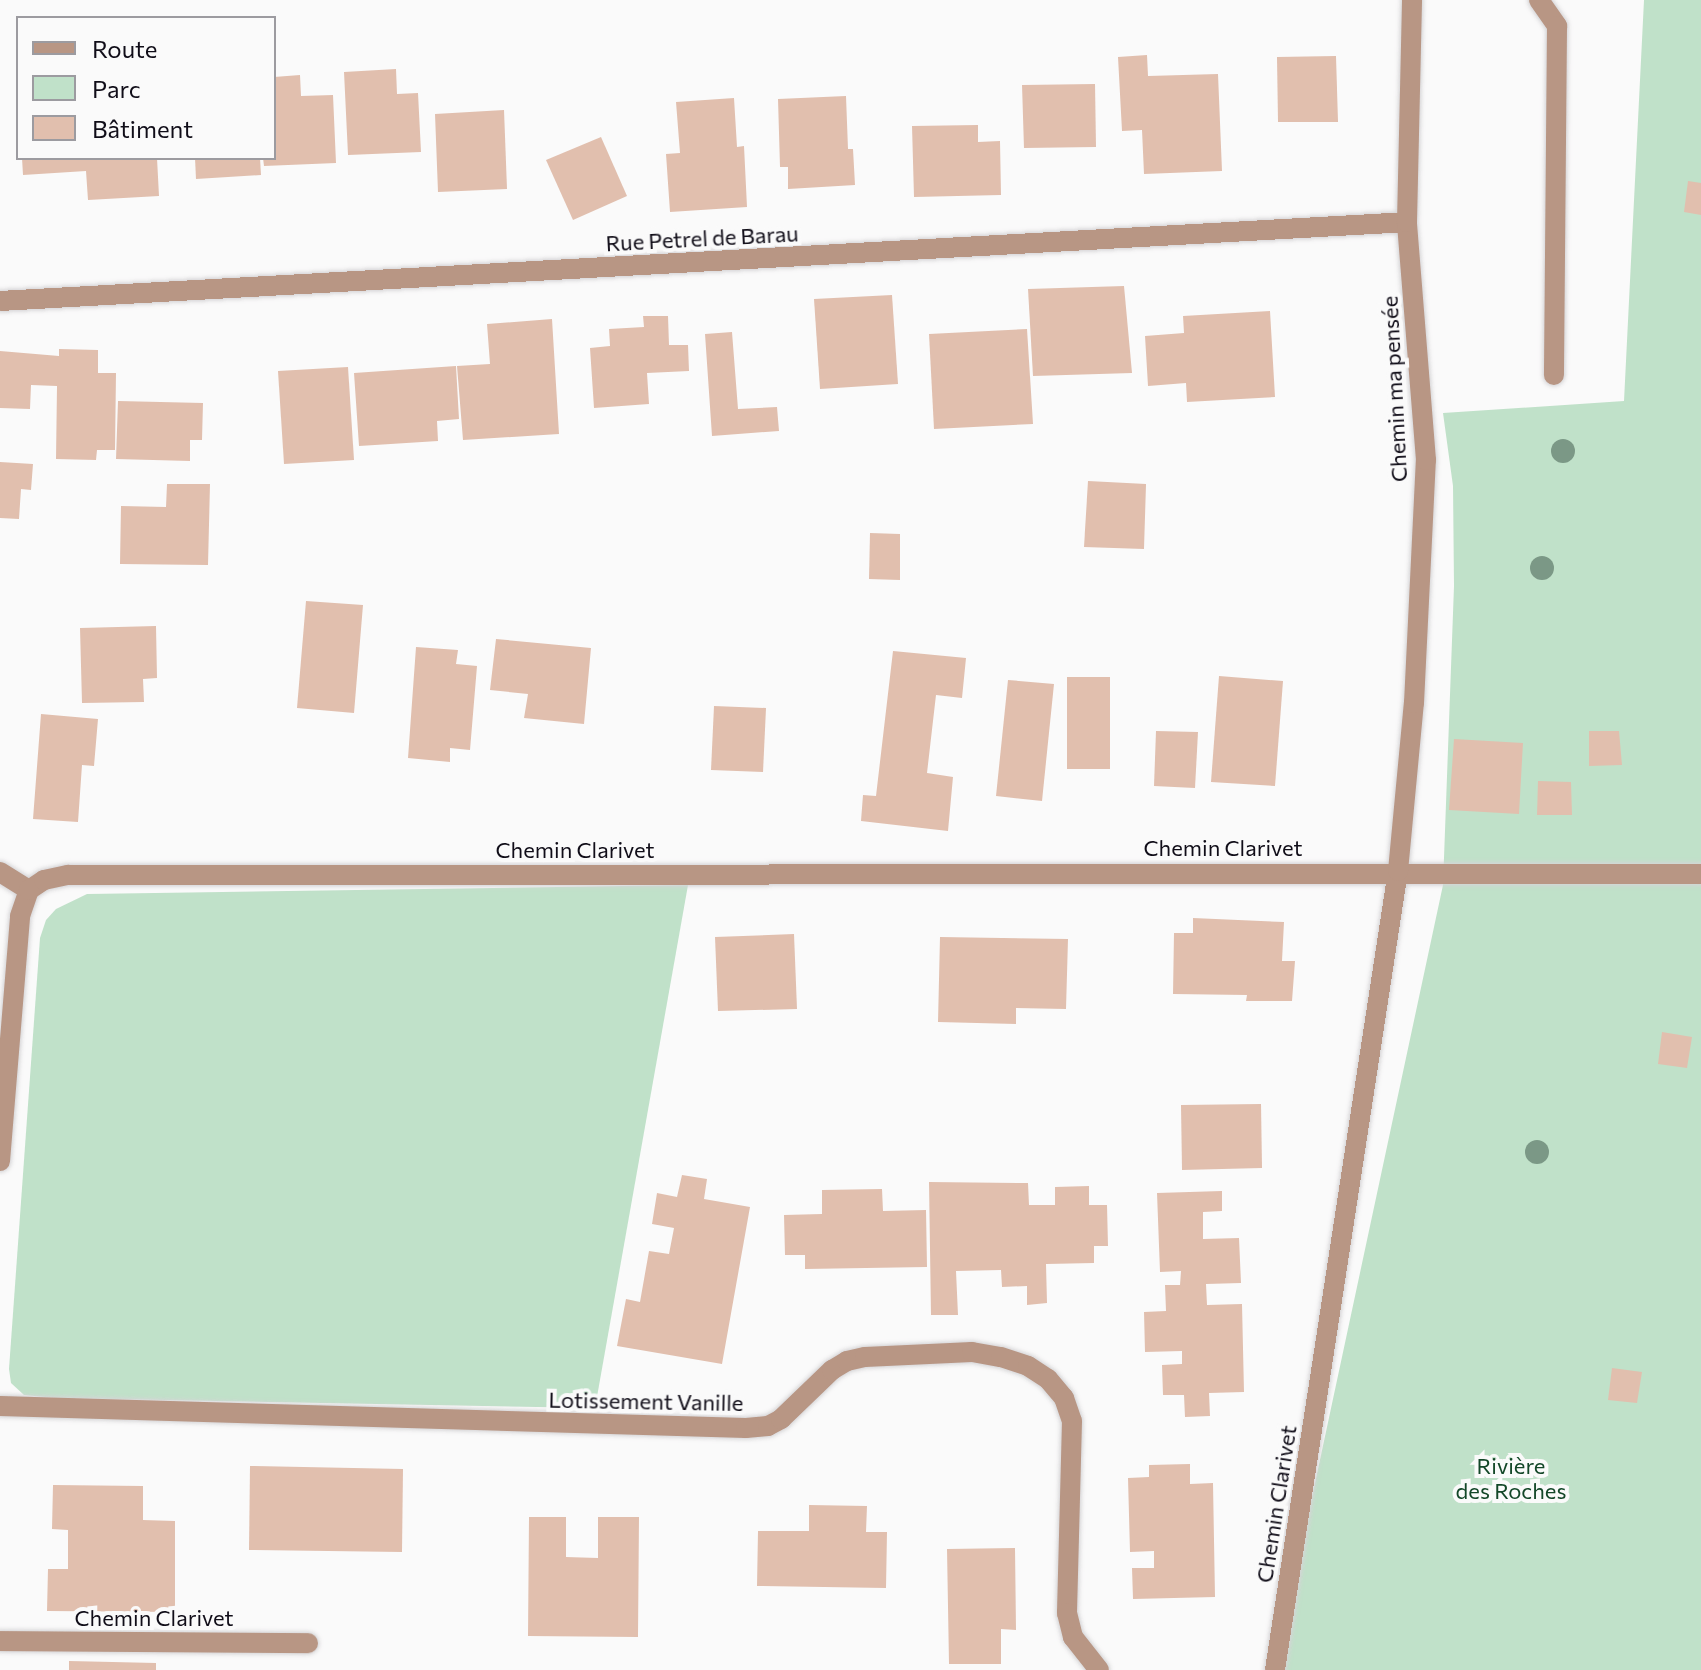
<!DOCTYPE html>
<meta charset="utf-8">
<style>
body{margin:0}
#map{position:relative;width:1701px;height:1670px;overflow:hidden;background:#fafafa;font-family:Commissioner,sans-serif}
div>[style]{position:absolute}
.green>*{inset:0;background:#c0e1c9}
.building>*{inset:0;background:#e1bfae}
.roads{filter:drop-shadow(0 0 2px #d5d4d6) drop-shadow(0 0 2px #d5d4d6)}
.minor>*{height:20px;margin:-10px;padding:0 10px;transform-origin:10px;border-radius:10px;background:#b89684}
.trees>*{width:24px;height:24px;margin:-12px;border-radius:50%;background:#7b9886}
span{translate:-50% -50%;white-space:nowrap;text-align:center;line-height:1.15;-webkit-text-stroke:8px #fafafa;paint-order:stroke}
.street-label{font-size:22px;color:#100d18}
.park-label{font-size:22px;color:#134728}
.legend{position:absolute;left:16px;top:16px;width:260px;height:144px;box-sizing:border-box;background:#fafafa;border:2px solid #9c9ba0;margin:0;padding:10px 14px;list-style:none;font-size:24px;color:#100d18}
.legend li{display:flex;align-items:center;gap:16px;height:40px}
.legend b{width:40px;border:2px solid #9c9ba0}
</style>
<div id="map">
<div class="green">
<i style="clip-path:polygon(1644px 0,1701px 0,1701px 1670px,1275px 1670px,1443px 885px,1454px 586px,1453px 486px,1443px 413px,1624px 401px)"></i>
<i style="clip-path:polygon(688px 885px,595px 1408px,56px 1398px,24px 1395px,11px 1383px,9px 1369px,40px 938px,46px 920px,56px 909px,87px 894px)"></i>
</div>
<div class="building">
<i style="clip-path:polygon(1147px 55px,1148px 76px,1218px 74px,1222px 171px,1144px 174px,1142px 130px,1122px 131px,1118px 57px)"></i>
<i style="clip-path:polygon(1336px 56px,1338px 122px,1278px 122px,1277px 57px)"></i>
<i style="clip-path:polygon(396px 69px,397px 94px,418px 93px,421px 152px,348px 155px,344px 72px)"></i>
<i style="clip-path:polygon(300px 75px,301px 96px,333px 95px,336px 163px,264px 166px,263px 158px,274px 158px,274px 77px)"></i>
<i style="clip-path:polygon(1095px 84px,1096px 147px,1024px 148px,1022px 85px)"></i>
<i style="clip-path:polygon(846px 96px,848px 149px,853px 149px,855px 185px,788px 189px,788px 167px,780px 167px,778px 99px)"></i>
<i style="clip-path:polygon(734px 98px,737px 147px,744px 146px,747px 207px,670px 212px,666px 154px,680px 153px,676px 102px)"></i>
<i style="clip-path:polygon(504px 110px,507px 189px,438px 192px,435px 114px)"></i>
<i style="clip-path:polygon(978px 125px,978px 142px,1000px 141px,1001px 195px,914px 197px,912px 126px)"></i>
<i style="clip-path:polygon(601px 137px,627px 196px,573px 220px,546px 160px)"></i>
<i style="clip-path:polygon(22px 158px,157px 158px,159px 196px,88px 200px,86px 171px,23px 175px)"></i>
<i style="clip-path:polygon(195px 158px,260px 158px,261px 175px,196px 179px)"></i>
<i style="clip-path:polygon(1688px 181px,1701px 183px,1701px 215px,1684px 212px)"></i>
<i style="clip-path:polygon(1124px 286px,1132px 373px,1033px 376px,1028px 289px)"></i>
<i style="clip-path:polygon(892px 295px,898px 384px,820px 389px,814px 299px)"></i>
<i style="clip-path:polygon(1270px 311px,1275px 397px,1187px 402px,1186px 383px,1148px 386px,1145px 336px,1184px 333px,1183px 316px)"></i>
<i style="clip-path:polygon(643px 316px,668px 316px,669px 345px,688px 345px,689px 371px,647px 373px,649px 404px,594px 408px,590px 348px,610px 346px,609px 329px,644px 327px)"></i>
<i style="clip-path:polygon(552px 319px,559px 434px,463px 440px,457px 366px,490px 364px,487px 324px)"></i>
<i style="clip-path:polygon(1027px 329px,1033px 424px,934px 429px,929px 334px)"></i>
<i style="clip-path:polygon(732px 332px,738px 409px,777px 407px,779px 431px,712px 436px,705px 334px)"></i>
<i style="clip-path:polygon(59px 349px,98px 350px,98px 373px,116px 373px,115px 450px,97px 450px,96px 460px,56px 459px,57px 386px,31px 385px,30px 409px,0 408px,0 351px,59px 356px)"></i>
<i style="clip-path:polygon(456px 366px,459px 419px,437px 421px,438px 441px,359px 446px,354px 373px)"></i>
<i style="clip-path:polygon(348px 367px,354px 460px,284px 464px,278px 371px)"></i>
<i style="clip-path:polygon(118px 401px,203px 403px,202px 440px,190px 440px,190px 461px,116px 459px)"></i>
<i style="clip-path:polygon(0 462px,33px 464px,31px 490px,21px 489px,19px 519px,0 518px)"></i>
<i style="clip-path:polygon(1088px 481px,1146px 484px,1144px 549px,1084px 547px)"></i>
<i style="clip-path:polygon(167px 484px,210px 484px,208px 565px,120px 564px,121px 506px,166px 507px)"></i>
<i style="clip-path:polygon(870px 533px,900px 534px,900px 580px,869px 579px)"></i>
<i style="clip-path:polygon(306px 601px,363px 605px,354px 713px,297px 708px)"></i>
<i style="clip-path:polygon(156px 626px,157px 678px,143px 679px,144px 702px,82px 703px,80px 628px)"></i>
<i style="clip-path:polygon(496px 639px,591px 648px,584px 724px,524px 718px,528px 694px,490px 690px)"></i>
<i style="clip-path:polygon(416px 647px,458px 650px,456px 664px,477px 666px,470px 750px,450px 748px,450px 762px,408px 758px)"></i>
<i style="clip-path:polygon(893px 651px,966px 658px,962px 698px,936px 695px,927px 773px,953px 777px,948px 831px,861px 821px,863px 795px,876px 796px)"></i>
<i style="clip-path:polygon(1219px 676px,1283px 681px,1275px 786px,1211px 782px)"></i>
<i style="clip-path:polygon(1067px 677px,1110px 677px,1110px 769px,1067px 769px)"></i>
<i style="clip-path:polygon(1008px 680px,1054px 684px,1042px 801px,996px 796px)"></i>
<i style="clip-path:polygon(714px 706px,766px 708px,763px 772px,711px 770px)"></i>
<i style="clip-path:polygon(41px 714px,98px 719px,94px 766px,82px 765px,78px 822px,33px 819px)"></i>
<i style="clip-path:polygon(1156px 731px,1198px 732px,1195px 788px,1154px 786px)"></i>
<i style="clip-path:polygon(1589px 731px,1619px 731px,1622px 765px,1589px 766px)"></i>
<i style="clip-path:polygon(1454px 739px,1523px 743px,1519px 814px,1449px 810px)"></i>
<i style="clip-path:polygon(1538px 781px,1571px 782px,1572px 815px,1537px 815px)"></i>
<i style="clip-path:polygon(1193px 918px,1284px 922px,1282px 961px,1295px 961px,1292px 1001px,1246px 1001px,1247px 995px,1173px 994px,1174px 933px,1193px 933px)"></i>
<i style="clip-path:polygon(794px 934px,797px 1009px,718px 1011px,715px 937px)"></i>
<i style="clip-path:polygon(940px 937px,1068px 939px,1066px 1009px,1016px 1008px,1016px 1024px,938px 1022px)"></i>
<i style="clip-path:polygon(1662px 1032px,1692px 1037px,1687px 1068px,1658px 1064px)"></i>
<i style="clip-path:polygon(1261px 1104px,1262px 1168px,1182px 1170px,1181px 1105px)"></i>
<i style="clip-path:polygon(682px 1175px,707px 1179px,704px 1199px,750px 1207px,722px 1364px,617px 1346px,626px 1299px,640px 1302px,649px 1251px,669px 1254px,674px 1228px,652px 1224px,657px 1193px,677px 1197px)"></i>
<i style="clip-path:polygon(929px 1182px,1028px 1183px,1029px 1205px,1055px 1205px,1055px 1187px,1089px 1186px,1089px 1205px,1107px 1205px,1108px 1246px,1094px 1246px,1094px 1263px,1046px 1264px,1047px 1303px,1027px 1305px,1027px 1286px,1002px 1287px,1001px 1270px,956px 1271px,958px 1315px,931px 1315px)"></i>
<i style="clip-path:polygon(882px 1189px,883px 1211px,926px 1210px,927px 1267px,805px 1269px,805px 1255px,785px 1255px,784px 1215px,822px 1214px,822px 1190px)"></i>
<i style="clip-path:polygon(1222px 1191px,1222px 1211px,1203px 1212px,1203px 1239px,1239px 1238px,1241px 1283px,1206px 1284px,1207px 1305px,1242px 1304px,1244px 1392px,1209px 1393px,1210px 1416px,1185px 1417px,1184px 1395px,1163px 1395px,1162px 1365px,1182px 1364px,1182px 1351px,1145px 1352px,1144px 1312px,1166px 1311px,1165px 1285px,1180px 1285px,1181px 1271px,1160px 1272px,1157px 1193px)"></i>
<i style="clip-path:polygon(1612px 1368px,1642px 1372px,1637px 1403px,1608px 1400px)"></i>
<i style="clip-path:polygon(1190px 1464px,1190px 1484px,1213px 1483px,1215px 1597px,1133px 1599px,1132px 1568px,1154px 1568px,1154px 1551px,1130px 1552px,1128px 1478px,1149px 1477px,1149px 1465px)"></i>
<i style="clip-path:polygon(250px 1466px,403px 1469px,402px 1552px,249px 1550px)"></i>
<i style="clip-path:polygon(53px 1485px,143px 1486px,143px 1520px,175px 1521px,175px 1612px,47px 1611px,48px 1569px,68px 1569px,68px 1530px,52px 1529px)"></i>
<i style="clip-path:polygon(809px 1505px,867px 1506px,866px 1532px,887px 1532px,886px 1588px,757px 1586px,758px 1531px,809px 1531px)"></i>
<i style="clip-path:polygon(529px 1517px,566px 1517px,566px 1557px,598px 1558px,598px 1517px,639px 1517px,638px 1637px,528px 1636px)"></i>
<i style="clip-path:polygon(1015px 1548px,1016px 1630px,1001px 1629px,1001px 1664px,949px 1664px,947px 1549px)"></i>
<i style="clip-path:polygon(69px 1661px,156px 1663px,156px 1670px,69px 1670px)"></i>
</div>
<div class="roads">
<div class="minor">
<i style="left:1539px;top:0;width:32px;rotate:55deg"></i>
<i style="left:1557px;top:26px;width:349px;rotate:90.5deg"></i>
<i style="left:0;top:301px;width:1409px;rotate:-3.21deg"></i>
<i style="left:0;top:872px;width:34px;rotate:32deg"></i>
<i style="left:0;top:1161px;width:246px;rotate:-85.3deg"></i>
<i style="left:20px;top:916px;width:28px;rotate:-71deg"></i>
<i style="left:29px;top:890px;width:18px;rotate:-34deg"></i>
<i style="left:44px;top:880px;width:25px;rotate:-12deg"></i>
<i style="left:68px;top:875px;width:1633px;rotate:-0.04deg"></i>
<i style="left:0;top:1406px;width:746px;rotate:1.69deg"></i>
<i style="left:746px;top:1428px;width:22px;rotate:-5deg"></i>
<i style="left:768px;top:1426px;width:15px;rotate:-28deg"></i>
<i style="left:781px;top:1419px;width:71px;rotate:-43.9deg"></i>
<i style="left:832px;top:1370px;width:17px;rotate:-31deg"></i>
<i style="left:847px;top:1361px;width:18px;rotate:-13deg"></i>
<i style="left:865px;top:1357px;width:107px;rotate:-2.7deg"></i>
<i style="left:972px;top:1352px;width:29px;rotate:10deg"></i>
<i style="left:1001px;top:1357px;width:28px;rotate:18deg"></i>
<i style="left:1028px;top:1366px;width:24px;rotate:33deg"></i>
<i style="left:1048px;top:1379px;width:25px;rotate:50deg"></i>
<i style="left:1064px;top:1398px;width:24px;rotate:71deg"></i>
<i style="left:1072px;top:1421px;width:192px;rotate:91.5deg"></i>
<i style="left:1067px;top:1613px;width:25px;rotate:76deg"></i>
<i style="left:1073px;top:1637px;width:42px;rotate:51.8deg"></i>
<i style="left:0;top:1641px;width:308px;rotate:0.4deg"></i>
<i style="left:1275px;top:1670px;width:808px;rotate:-81.25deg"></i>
<i style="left:1398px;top:871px;width:169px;rotate:-84.6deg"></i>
<i style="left:1414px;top:703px;width:243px;rotate:-87.2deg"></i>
<i style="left:1426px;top:460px;width:239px;rotate:-94.6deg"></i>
<i style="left:1407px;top:222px;width:222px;rotate:-88.7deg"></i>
</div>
</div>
<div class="trees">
<i style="left:1563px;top:451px"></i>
<i style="left:1542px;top:568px"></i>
<i style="left:1537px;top:1152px"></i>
</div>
<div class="street-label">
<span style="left:702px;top:238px;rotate:-3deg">Rue Petrel de Barau</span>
<span style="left:1394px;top:389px;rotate:-93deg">Chemin ma pensée</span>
<span style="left:1223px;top:848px">Chemin Clarivet</span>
<span style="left:575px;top:850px">Chemin Clarivet</span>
<span style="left:646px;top:1401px;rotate:1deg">Lotissement Vanille</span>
<span style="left:1276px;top:1504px;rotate:-81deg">Chemin Clarivet</span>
<span style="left:154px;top:1618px">Chemin Clarivet</span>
</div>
<div class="park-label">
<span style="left:1511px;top:1478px">Rivière<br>des Roches</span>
</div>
<ul class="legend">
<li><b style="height:10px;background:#b89684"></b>Route</li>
<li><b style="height:22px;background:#c0e1c9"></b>Parc</li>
<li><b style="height:22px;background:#e1bfae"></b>Bâtiment</li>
</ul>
</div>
